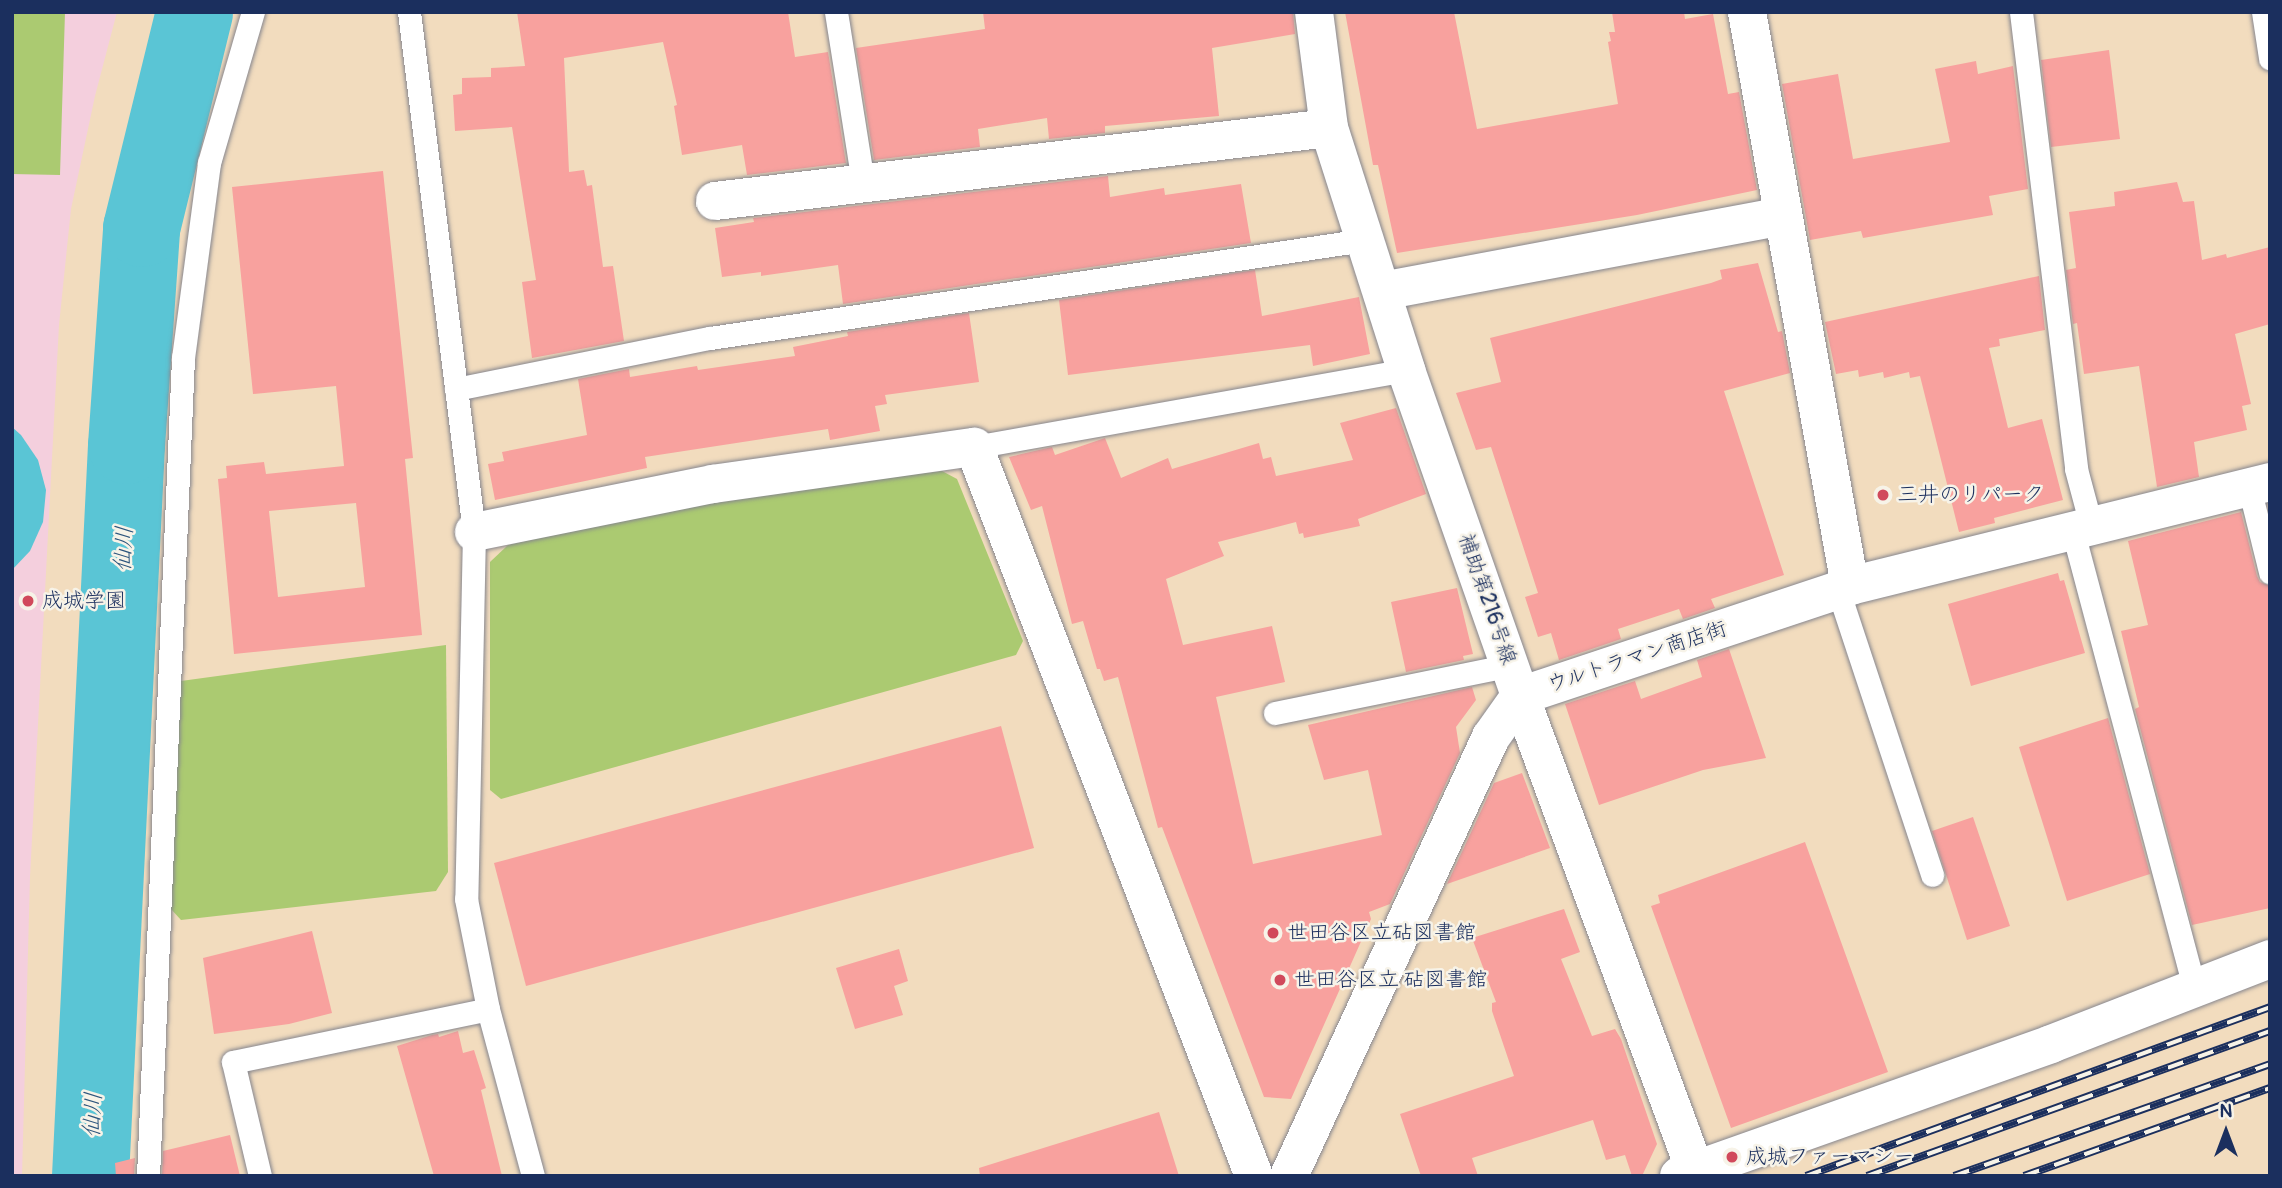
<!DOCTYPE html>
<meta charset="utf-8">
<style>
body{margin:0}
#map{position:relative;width:2282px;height:1188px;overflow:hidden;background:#f2dcbe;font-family:Pangolin,"Klee One",sans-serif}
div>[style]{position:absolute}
.built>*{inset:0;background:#f4cfdd}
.green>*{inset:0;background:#abca71}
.water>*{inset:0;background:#5ac5d5}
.river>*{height:77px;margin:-38.5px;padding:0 38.5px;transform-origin:38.5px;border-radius:38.5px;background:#5ac5d5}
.building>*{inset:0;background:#f8a19e}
.roads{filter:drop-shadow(0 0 2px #86868e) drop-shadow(0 0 2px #86868e)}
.lane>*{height:23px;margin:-11.5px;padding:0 11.5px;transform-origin:11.5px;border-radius:11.5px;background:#fff}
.street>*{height:38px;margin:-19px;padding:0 19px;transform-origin:19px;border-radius:19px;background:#fff}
.secondary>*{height:38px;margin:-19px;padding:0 19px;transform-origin:19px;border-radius:19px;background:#fff}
.rail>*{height:8px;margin-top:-4px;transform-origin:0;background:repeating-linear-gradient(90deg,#f7f3e8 0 16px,#1b2f5e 0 32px);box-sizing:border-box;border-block:2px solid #1b2f5e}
.dots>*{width:19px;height:19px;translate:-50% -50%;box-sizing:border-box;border:4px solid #f7f3e8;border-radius:50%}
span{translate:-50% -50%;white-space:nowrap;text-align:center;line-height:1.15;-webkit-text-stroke:5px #f7f3e8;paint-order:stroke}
.poi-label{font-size:21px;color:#1b2f5e}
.left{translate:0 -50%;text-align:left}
.street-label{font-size:21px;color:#1b2f5e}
.water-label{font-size:23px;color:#2b547c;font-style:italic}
.frame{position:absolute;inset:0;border:14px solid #1b2f5e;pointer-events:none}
.north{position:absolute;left:2191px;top:1097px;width:70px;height:70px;-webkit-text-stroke:5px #f7f3e8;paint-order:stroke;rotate:0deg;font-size:19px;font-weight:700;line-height:28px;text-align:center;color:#1b2f5e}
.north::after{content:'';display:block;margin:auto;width:24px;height:32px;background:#1b2f5e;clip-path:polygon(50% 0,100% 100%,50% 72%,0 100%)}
</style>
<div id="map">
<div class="built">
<i style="clip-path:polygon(12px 12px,117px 12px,95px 96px,71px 209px,59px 325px,30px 877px,22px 1176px,12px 1176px)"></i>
</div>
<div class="green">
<i style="clip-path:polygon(12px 12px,65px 12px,60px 175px,12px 174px)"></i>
<i style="clip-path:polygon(942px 471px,957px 479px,1023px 641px,1016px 655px,501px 799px,490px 790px,490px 562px,508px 545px,692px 501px)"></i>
<i style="clip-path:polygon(446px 645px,448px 872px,436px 891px,181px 920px,170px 908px,181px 681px)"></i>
</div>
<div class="water">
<i style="clip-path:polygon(12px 427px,21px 435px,38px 460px,46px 490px,43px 522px,30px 551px,12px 570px)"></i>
</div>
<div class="river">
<i style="left:90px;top:1176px;width:732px;rotate:-87.18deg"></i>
<i style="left:126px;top:445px;width:218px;rotate:-86deg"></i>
<i style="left:141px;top:228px;width:222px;rotate:-76.2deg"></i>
</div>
<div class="building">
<i style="clip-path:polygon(517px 12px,788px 12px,795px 57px,828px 52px,846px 163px,747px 175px,742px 145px,682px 155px,674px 106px,677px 105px,663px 42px,564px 58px,569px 172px,584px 170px,587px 186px,592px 185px,603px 267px,613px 266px,624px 341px,532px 358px,522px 282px,536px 280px,512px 127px,455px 131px,453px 95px,462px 94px,462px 78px,491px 77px,491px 68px,525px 66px)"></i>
<i style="clip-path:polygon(983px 12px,1293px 12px,1295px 34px,1212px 48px,1219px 116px,1105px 126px,1105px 133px,1049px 139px,1047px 118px,978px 129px,980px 147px,874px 160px,856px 48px,985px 29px)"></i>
<i style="clip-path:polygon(1345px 12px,1454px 12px,1477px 129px,1618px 104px,1608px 42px,1611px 41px,1609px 32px,1615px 32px,1612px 12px,1684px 12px,1685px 19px,1713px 14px,1728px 94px,1739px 92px,1757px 190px,1637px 215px,1397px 253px,1378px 165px,1373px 165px)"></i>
<i style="clip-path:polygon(2109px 50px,2120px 139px,2051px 147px,2041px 60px)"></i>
<i style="clip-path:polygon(1976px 61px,1978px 74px,2013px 66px,2028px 189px,1989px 196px,1993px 215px,1863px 238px,1861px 231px,1810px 240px,1782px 84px,1838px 74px,1853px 159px,1950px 142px,1935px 69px)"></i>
<i style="clip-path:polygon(evenodd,383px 171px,413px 458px,405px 459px,422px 635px,234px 654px,218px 479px,227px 478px,226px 466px,264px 462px,266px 474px,344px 466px,336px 386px,253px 394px,232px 187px,383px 171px,356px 503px,365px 587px,278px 597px,269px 511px,356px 503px)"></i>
<i style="clip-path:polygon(1108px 176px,1110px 197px,1164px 188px,1165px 195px,1241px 184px,1251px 243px,843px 304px,838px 265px,761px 276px,761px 272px,722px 277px,715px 228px,754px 222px,753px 218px)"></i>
<i style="clip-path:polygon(2177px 182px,2183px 202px,2194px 201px,2202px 260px,2226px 254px,2227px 258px,2270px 247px,2270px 324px,2235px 334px,2251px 404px,2242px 406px,2247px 430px,2194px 442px,2199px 477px,2157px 487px,2139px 366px,2084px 374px,2077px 323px,2073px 324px,2066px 270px,2076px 268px,2069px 212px,2115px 206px,2114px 192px)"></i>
<i style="clip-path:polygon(1758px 263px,1778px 332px,1782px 331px,1790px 373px,1724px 391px,1784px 575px,1711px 599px,1715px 608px,1683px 619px,1679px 609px,1618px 629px,1621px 639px,1559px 660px,1551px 633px,1538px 637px,1525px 597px,1538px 593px,1491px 447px,1476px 450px,1456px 393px,1501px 382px,1490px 338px,1711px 283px,1722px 279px,1720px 270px)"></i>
<i style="clip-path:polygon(1255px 270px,1262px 316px,1359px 297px,1370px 354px,1313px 366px,1310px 345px,1068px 375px,1059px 300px)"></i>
<i style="clip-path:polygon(2039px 276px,2045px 330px,1999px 339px,2000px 346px,1989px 348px,2008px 428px,2042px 419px,2063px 500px,1994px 518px,1995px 523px,1959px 532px,1920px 376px,1910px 378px,1909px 372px,1884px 378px,1883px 372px,1859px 377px,1858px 370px,1836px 374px,1825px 322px)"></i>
<i style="clip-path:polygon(969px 313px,979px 382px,885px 395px,887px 404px,875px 406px,880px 431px,830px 440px,828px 429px,645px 457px,647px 468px,495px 500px,488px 464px,504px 461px,502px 452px,587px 435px,578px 379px,629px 369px,630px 377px,697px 366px,698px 370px,795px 356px,793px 347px,848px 336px,847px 332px)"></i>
<i style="clip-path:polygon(1396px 408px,1426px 494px,1358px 519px,1360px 526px,1304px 538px,1303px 533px,1299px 534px,1296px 522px,1218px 542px,1224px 556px,1166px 579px,1183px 645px,1272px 626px,1285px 682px,1216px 697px,1253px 864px,1382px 835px,1368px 770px,1324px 780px,1308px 725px,1472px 687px,1476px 700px,1456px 727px,1460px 753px,1390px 904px,1369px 912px,1371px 919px,1291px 1099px,1264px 1097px,1162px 827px,1158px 828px,1118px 677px,1104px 681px,1100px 669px,1097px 669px,1083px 621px,1072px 624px,1042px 506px,1031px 510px,1009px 457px,1052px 447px,1055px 455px,1105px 438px,1121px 478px,1168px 458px,1172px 469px,1259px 443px,1263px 459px,1271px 457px,1276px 476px,1353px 460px,1340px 423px)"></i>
<i style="clip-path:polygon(2241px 512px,2257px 576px,2260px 582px,2270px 586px,2270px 908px,2192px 925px,2135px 709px,2139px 707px,2121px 631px,2148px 625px,2128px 541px)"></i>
<i style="clip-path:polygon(2058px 573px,2060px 581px,2064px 580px,2085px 653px,1971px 686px,1948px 604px)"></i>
<i style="clip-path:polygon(1457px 588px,1473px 654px,1463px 656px,1464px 660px,1406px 672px,1391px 602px)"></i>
<i style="clip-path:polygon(1729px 649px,1766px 758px,1703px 770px,1599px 805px,1565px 704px,1635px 681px,1641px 699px,1702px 677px,1697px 660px)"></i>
<i style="clip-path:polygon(2108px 718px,2150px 874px,2067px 901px,2019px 747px)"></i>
<i style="clip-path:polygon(1001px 726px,1034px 848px,526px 986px,494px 863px)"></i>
<i style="clip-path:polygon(1522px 773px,1550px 848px,1447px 884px,1494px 783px)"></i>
<i style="clip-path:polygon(1973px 817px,2010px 926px,1967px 940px,1932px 831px)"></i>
<i style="clip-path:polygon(1805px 842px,1888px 1072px,1731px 1128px,1651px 906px,1660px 903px,1658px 895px)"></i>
<i style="clip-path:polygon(1564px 909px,1580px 952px,1561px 959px,1592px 1036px,1615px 1029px,1621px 1039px,1657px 1144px,1642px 1176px,1632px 1176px,1625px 1155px,1606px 1160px,1593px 1120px,1472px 1158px,1478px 1176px,1421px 1176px,1400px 1114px,1514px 1076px,1492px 1011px,1492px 1003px,1496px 1002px,1472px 938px)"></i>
<i style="clip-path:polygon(312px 931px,332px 1013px,289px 1024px,214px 1034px,203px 958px)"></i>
<i style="clip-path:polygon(899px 949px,908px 981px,894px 986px,903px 1015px,855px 1029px,836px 968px)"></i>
<i style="clip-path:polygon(458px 1031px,463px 1053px,474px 1050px,486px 1088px,481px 1090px,502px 1176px,434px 1176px,397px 1046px,432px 1035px,438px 1034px,439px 1037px)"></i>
<i style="clip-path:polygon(1159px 1112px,1179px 1176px,980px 1176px,979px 1168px)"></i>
<i style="clip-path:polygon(230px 1135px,240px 1176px,162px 1176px,163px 1151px)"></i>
<i style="clip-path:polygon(135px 1158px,134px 1176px,116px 1176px,115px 1163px)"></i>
</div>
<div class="roads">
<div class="lane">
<i style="left:409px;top:12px;width:524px;rotate:82.87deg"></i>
<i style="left:474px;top:532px;width:367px;rotate:91.2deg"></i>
<i style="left:466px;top:899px;width:112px;rotate:78.7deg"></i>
<i style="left:488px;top:1009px;width:173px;rotate:74.9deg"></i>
<i style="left:836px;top:12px;width:172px;rotate:81deg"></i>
<i style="left:2021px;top:12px;width:460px;rotate:83.1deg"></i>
<i style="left:2076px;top:469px;width:58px;rotate:75deg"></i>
<i style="left:2263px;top:12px;width:47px;rotate:81.3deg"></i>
<i style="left:456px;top:389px;width:259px;rotate:-11.4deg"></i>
<i style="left:710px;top:338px;width:661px;rotate:-8.52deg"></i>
<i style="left:974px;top:447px;width:439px;rotate:-10.1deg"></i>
<i style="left:2249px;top:487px;width:88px;rotate:76.1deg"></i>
<i style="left:2073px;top:532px;width:470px;rotate:75.1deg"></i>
<i style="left:1838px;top:590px;width:300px;rotate:71.7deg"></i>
<i style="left:1275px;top:713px;width:240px;rotate:-11.5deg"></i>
<i style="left:148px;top:1176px;width:819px;rotate:-87.55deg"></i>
<i style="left:183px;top:358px;width:197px;rotate:-82.4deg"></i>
<i style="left:209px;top:163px;width:157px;rotate:-73.8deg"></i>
<i style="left:260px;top:1176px;width:117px;rotate:-103.3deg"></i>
<i style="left:233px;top:1062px;width:260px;rotate:-11.7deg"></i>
</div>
<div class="street">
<i style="left:1314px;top:12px;width:117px;rotate:82.6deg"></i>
<i style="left:1329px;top:128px;width:254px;rotate:72.3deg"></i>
<i style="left:1406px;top:370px;width:345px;rotate:70.7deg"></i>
<i style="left:1520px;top:696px;width:505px;rotate:69.74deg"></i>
<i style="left:1747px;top:12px;width:583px;rotate:79.83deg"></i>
<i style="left:715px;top:201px;width:618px;rotate:-6.78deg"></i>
<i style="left:1382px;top:291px;width:408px;rotate:-10.6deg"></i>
<i style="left:474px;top:532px;width:244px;rotate:-11.4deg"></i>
<i style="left:713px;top:484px;width:264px;rotate:-8.1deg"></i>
<i style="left:974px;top:447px;width:781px;rotate:68.99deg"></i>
<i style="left:1289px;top:1176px;width:483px;rotate:-65.3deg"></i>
<i style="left:1491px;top:737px;width:50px;rotate:-54.7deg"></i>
<i style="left:1520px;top:696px;width:348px;rotate:-18.4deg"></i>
<i style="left:1850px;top:586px;width:433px;rotate:-13.9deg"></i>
<i style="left:1679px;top:1176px;width:395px;rotate:-19.5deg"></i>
<i style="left:2051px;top:1044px;width:235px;rotate:-21.2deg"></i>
</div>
<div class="secondary">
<i style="left:1695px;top:1170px;width:6px;rotate:72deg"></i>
</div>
</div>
<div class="rail">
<i style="left:1806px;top:1176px;width:494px;rotate:-20deg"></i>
<i style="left:1867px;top:1176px;width:428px;rotate:-19.8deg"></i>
<i style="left:1954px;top:1176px;width:335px;rotate:-19.5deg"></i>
<i style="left:2024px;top:1176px;width:261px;rotate:-19.7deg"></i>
</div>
<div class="dots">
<i style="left:1883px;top:495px;background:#d1495b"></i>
<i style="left:28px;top:601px;background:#d1495b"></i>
<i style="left:1273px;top:933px;background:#d1495b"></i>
<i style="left:1280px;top:980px;background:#d1495b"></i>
<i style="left:1732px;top:1157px;background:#d1495b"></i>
</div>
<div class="poi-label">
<span class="left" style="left:1897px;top:495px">三井のリパーク</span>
<span class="left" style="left:42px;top:601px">成城学園</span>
<span class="left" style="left:1287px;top:933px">世田谷区立砧図書館</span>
<span class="left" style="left:1294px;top:980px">世田谷区立 砧図書館</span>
<span class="left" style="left:1746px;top:1157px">成城ファーマシー</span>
</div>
<div class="street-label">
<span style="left:1487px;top:599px;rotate:71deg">補助第216号線</span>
<span style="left:1637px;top:657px;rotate:-18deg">ウルトラマン商店街</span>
</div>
<div class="water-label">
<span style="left:124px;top:549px;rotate:-87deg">仙川</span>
<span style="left:93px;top:1115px;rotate:-87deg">仙川</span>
</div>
<div class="frame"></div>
<div class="north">N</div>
</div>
